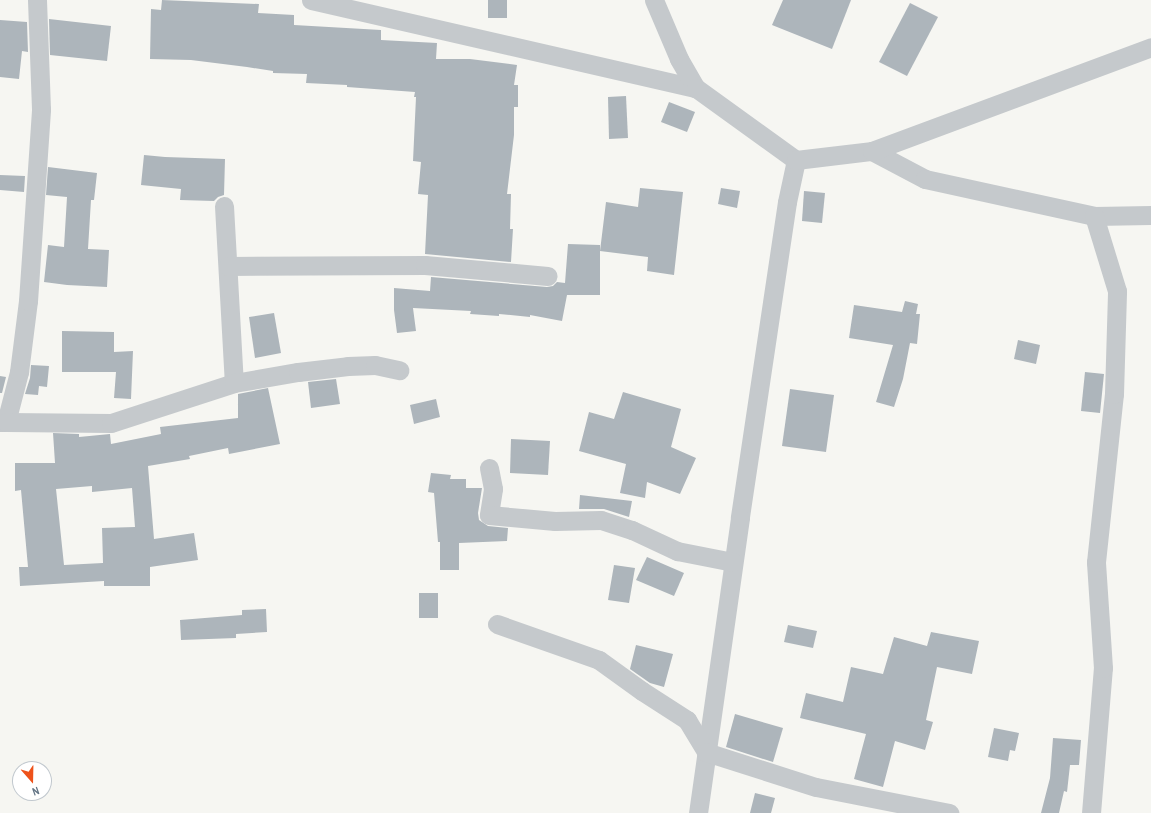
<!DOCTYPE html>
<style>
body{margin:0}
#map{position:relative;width:1151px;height:813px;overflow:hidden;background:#f6f6f2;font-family:"Archivo Narrow",sans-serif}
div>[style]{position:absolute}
.building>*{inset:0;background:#adb5bb}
.minor>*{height:19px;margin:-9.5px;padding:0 9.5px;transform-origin:9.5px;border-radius:9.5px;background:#c5c9cc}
span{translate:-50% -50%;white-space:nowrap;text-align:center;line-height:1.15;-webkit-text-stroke:4px #fff;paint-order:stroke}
.north{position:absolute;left:12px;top:761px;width:40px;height:40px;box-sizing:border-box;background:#fff;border:1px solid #c1c8ce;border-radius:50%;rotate:160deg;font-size:11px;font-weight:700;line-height:16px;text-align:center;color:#637585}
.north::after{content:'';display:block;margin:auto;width:14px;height:18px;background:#ee521a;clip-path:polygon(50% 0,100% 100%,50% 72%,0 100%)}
</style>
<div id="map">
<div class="building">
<i style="clip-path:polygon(162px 0,259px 4px,258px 13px,294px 15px,294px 25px,381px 30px,381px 40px,437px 43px,436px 59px,470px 59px,517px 65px,514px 85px,518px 85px,518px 107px,514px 107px,514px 135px,507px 194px,511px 194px,510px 229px,513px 229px,511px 262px,425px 254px,428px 195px,418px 194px,421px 162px,413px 161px,416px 97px,414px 97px,415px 92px,347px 87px,347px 85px,306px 83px,307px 74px,273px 73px,273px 71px,247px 67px,191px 60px,150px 59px,151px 9px,161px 10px)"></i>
<i style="clip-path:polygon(488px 0,507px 0,507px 18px,488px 18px)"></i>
<i style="clip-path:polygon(783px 0,851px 0,832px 49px,772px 25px)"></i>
<i style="clip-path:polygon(910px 3px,938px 17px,907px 76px,879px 62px)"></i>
<i style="clip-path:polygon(49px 19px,111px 26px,107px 61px,50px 55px)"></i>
<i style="clip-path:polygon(0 20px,27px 22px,28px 52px,22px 51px,19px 79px,0 77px)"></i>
<i style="clip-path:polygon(626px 96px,628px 138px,609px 139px,608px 97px)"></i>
<i style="clip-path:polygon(669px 102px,695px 112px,687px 132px,661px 122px)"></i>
<i style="clip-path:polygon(144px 155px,165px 157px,225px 159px,224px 195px,218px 197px,214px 201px,180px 200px,181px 189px,141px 185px)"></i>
<i style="clip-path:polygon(48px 167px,97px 173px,94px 200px,91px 200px,88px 249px,109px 250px,107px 287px,67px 285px,44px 282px,48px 245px,64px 247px,67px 197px,46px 195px)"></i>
<i style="clip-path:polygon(0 175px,25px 176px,24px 192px,0 190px)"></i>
<i style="clip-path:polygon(640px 188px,683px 192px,674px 275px,647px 271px,648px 257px,600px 251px,606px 202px,638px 207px)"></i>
<i style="clip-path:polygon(721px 188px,740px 191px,737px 208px,718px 204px)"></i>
<i style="clip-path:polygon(804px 191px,825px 193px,822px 223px,802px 221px)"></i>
<i style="clip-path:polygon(568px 244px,600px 245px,600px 295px,567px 295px,562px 321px,530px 315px,530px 317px,499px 314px,499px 316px,470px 314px,471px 311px,413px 308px,416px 331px,397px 333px,394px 310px,394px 288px,430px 291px,431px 277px,547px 287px,553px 286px,557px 282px,565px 283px)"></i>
<i style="clip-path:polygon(905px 301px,918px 304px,916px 314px,920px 314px,917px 344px,910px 343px,903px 379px,894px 407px,876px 402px,893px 345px,849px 338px,854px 305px,902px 312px)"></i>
<i style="clip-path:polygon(274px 313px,281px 353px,255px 358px,249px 317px)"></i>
<i style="clip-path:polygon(62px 331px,114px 332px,114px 352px,133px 351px,131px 399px,114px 398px,116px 372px,62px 372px)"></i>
<i style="clip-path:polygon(1018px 340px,1040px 345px,1036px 364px,1014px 359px)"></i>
<i style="clip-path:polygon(31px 365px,49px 366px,47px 387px,39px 386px,38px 395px,25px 394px,30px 378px)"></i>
<i style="clip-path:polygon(1085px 372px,1104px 374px,1100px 413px,1081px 411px)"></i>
<i style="clip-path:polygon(0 376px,6px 377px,2px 393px,0 393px)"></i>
<i style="clip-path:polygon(336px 379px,340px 404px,311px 408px,308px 382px)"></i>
<i style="clip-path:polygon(evenodd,268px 388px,280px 444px,229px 454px,228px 448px,189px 456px,190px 459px,148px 466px,154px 539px,194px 533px,198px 560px,150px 567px,150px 586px,104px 586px,104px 581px,20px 586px,19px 567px,28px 567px,21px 490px,15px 491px,15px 463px,55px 463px,53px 433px,79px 434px,79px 437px,110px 434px,111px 444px,161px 434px,160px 427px,238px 418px,238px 394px,268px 388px,92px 486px,92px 492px,132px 488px,135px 527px,102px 528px,103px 563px,64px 565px,56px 489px,92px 486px)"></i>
<i style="clip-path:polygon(790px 389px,834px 395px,826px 452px,782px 446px)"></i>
<i style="clip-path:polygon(623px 392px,681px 409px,671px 447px,696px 458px,680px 494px,647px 482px,645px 498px,620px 493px,626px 464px,579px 451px,589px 412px,614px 419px)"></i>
<i style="clip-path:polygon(436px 399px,440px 417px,414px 424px,410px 405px)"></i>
<i style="clip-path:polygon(511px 439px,550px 441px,548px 475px,510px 473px)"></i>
<i style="clip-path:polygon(431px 473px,451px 475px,450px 479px,466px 479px,466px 488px,482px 488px,478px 513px,479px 520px,488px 526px,508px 528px,507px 541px,459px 543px,459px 570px,440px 570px,440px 542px,438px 542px,434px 493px,428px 492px)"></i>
<i style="clip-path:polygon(580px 495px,632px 501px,629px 517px,604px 509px,579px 509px)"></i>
<i style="clip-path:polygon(647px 557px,684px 573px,674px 596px,636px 580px)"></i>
<i style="clip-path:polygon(614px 565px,635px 568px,629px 603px,608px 600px)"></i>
<i style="clip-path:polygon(419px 593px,438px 593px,438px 618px,419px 618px)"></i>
<i style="clip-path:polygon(266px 609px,267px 632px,236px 634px,236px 638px,181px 640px,180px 620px,242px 615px,242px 610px)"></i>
<i style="clip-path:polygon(788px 625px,817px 631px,813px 648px,784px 642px)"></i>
<i style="clip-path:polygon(931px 632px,979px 641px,972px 674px,937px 667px,926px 720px,933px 722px,925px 750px,895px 741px,883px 787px,854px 779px,866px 734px,800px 718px,806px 693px,843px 702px,851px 667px,883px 674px,894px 637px,927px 646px)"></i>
<i style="clip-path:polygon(636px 645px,673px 654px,664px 687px,650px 683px,630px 669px)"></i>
<i style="clip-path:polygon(735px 714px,783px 728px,773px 762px,726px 747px)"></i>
<i style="clip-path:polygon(994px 728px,1019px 733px,1015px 751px,1010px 750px,1008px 761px,988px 757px)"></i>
<i style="clip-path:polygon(1053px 738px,1081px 740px,1079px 765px,1070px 765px,1067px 792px,1064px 791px,1059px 813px,1041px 813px,1050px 778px)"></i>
<i style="clip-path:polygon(755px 793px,775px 798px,771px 813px,750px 813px)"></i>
</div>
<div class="minor">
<i style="left:311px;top:0;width:395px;rotate:12.9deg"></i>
<i style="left:654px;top:0;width:64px;rotate:67deg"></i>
<i style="left:679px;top:59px;width:34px;rotate:60deg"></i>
<i style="left:696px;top:88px;width:123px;rotate:35.8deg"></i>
<i style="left:796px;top:160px;width:43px;rotate:102.1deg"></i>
<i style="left:787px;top:202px;width:319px;rotate:98.5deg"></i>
<i style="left:740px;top:518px;width:298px;rotate:98.1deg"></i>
<i style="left:872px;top:151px;width:60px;rotate:27.8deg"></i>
<i style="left:925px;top:179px;width:173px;rotate:12.3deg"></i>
<i style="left:1094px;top:216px;width:57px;rotate:-1deg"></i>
<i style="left:796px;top:160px;width:77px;rotate:-6.8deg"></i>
<i style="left:872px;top:151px;width:298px;rotate:-20.4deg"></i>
<i style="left:224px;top:206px;width:177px;rotate:86.8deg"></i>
<i style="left:228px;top:266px;width:197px;rotate:-0.3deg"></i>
<i style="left:425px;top:265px;width:123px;rotate:5.1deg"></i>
<i style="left:0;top:422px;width:6px"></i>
<i style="left:6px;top:422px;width:52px;rotate:-75.4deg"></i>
<i style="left:19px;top:372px;width:72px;rotate:-82.8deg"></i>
<i style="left:28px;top:301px;width:192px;rotate:-86.1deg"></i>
<i style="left:41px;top:109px;width:109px;rotate:-92.1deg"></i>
<i style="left:6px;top:422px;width:105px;rotate:0.5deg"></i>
<i style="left:111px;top:423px;width:129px;rotate:-18deg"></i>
<i style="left:234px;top:383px;width:65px;rotate:-9.8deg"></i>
<i style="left:298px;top:372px;width:50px;rotate:-6.8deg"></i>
<i style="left:348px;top:366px;width:27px;rotate:-2deg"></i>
<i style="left:375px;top:365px;width:25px;rotate:12deg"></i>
<i style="left:489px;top:468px;width:21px;rotate:79deg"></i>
<i style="left:493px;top:489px;width:26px;rotate:99deg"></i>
<i style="left:489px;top:515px;width:66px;rotate:5.2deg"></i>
<i style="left:555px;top:521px;width:46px;rotate:-1.2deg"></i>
<i style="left:601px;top:520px;width:33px;rotate:18deg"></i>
<i style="left:632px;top:530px;width:50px;rotate:25deg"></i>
<i style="left:677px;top:551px;width:57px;rotate:11.1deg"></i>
<i style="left:497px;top:624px;width:108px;rotate:19.4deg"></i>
<i style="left:599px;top:660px;width:53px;rotate:35.8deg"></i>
<i style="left:642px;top:691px;width:54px;rotate:32.8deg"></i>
<i style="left:687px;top:720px;width:37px;rotate:59deg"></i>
<i style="left:706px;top:752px;width:115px;rotate:17.7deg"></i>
<i style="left:816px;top:787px;width:136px;rotate:11.1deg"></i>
<i style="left:1091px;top:813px;width:145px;rotate:-85.3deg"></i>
<i style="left:1103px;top:668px;width:106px;rotate:-93.8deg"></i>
<i style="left:1096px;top:562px;width:169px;rotate:-83.9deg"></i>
<i style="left:1114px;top:394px;width:103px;rotate:-88.3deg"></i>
<i style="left:1117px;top:291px;width:78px;rotate:-107deg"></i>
</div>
<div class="north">N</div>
</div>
